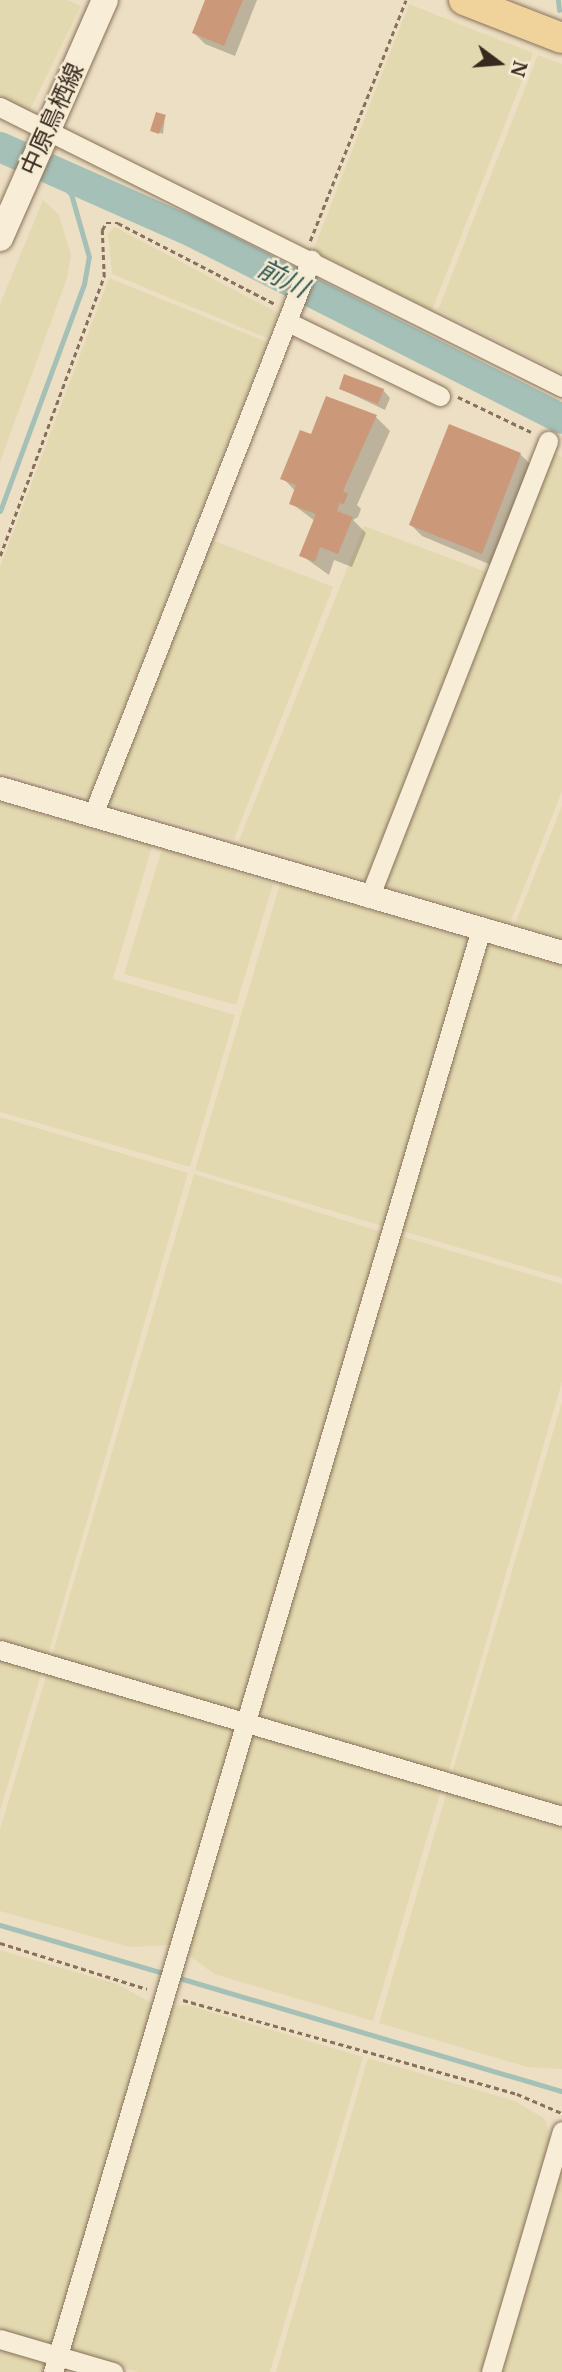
<!DOCTYPE html>
<meta charset="utf-8">
<style>
body{margin:0}
#map{position:relative;width:562px;height:2372px;overflow:hidden;background:#eddfc3;font-family:Merriweather,"Noto Sans JP",serif}
div>[style]{position:absolute}
.farmland>*{inset:0;background:#e3d9b0}
.shadow>*{inset:0;background:#0003}
.stream>*{height:5px;margin:-2.5px;padding:0 2.5px;transform-origin:2.5px;border-radius:2.5px;background:#a5c0b7}
.river>*{height:30px;margin:-15px;padding:0 15px;transform-origin:15px;border-radius:15px;background:#a5c0b7}
.building>*{inset:0;background:#cb9979}
.path>*{height:2.5px;margin-top:-1.25px;transform-origin:0;background:repeating-linear-gradient(90deg,#87715a 0 5px,transparent 0 8.5px)}
.roads{filter:drop-shadow(0 0 2px #87715a) drop-shadow(0 0 2px #87715a)}
.minor>*{height:19px;margin:-9.5px;padding:0 9.5px;transform-origin:9.5px;border-radius:9.5px;background:#f8edd6}
.tertiary>*{height:23px;margin:-11.5px;padding:0 11.5px;transform-origin:11.5px;border-radius:11.5px;background:#f8edd6}
.secondary>*{height:26px;margin:-13px;padding:0 13px;transform-origin:13px;border-radius:13px;background:#f8edd6}
.primary>*{height:30px;margin:-15px;padding:0 15px;transform-origin:15px;border-radius:15px;background:#f0d39b}
span{translate:-50% -50%;white-space:nowrap;text-align:center;line-height:1.15;-webkit-text-stroke:5px #f5ead2;paint-order:stroke}
.street-label{font-size:24px;color:#37291e}
.water-label{font-size:26px;color:#2d5753;font-style:italic}
.north{position:absolute;left:464px;top:28px;width:70px;height:70px;-webkit-text-stroke:5px #f5ead2;paint-order:stroke;rotate:106deg;font-size:19px;font-weight:700;line-height:28px;text-align:center;color:#37291e}
.north::after{content:'';display:block;margin:auto;width:24px;height:32px;background:#37291e;clip-path:polygon(50% 0,100% 100%,50% 72%,0 100%)}
</style>
<div id="map">
<div class="farmland">
<i style="clip-path:polygon(0 0,67px 0,81px 6px,28px 114px,0 99px)"></i>
<i style="clip-path:polygon(409px 4px,533px 53px,432px 310px,313px 251px)"></i>
<i style="clip-path:polygon(538px 55px,562px 64px,562px 373px,438px 310px)"></i>
<i style="clip-path:polygon(43px 200px,59px 215px,71px 255px,67px 278px,0 462px,0 304px)"></i>
<i style="clip-path:polygon(115px 227px,278px 313px,267px 338px,112px 274px,108px 233px)"></i>
<i style="clip-path:polygon(109px 278px,267px 342px,89px 797px,0 771px,0 567px)"></i>
<i style="clip-path:polygon(552px 452px,562px 457px,562px 791px,510px 923px,379px 884px)"></i>
<i style="clip-path:polygon(364px 526px,489px 573px,367px 880px,239px 841px)"></i>
<i style="clip-path:polygon(212px 540px,333px 587px,234px 839px,108px 804px)"></i>
<i style="clip-path:polygon(0 803px,152px 846px,113px 979px,235px 1015px,190px 1167px,0 1112px)"></i>
<i style="clip-path:polygon(562px 806px,562px 938px,515px 924px)"></i>
<i style="clip-path:polygon(162px 849px,273px 884px,236px 1005px,124px 974px)"></i>
<i style="clip-path:polygon(280px 884px,471px 940px,386px 1227px,195px 1170px)"></i>
<i style="clip-path:polygon(486px 944px,562px 966px,562px 1278px,399px 1230px)"></i>
<i style="clip-path:polygon(0 1117px,188px 1173px,47px 1658px,0 1643px)"></i>
<i style="clip-path:polygon(194px 1174px,385px 1233px,243px 1712px,51px 1659px)"></i>
<i style="clip-path:polygon(398px 1235px,562px 1284px,562px 1382px,447px 1776px,260px 1723px,256px 1714px)"></i>
<i style="clip-path:polygon(562px 1402px,562px 1810px,451px 1777px)"></i>
<i style="clip-path:polygon(0 1658px,42px 1671px,0 1811px)"></i>
<i style="clip-path:polygon(48px 1670px,235px 1724px,175px 1945px,130px 1947px,0 1911px,0 1829px)"></i>
<i style="clip-path:polygon(250px 1732px,442px 1787px,373px 2021px,214px 1974px,187px 1954px)"></i>
<i style="clip-path:polygon(448px 1788px,562px 1821px,562px 2069px,527px 2067px,379px 2023px)"></i>
<i style="clip-path:polygon(0 1950px,117px 1984px,157px 2006px,56px 2345px,50px 2347px,0 2332px)"></i>
<i style="clip-path:polygon(187px 2005px,363px 2057px,270px 2372px,138px 2372px,69px 2353px,68px 2347px,172px 2006px)"></i>
<i style="clip-path:polygon(368px 2058px,515px 2101px,545px 2119px,551px 2140px,483px 2372px,276px 2372px)"></i>
<i style="clip-path:polygon(562px 2153px,562px 2372px,497px 2372px)"></i>
<i style="clip-path:polygon(0 2349px,49px 2363px,50px 2372px,0 2372px)"></i>
</div>
<div class="shadow">
<i style="clip-path:polygon(207px 0,257px 0,235px 56px,205px 44px,194px 33px)"></i>
<i style="clip-path:polygon(165px 117px,163px 134px,153px 130px)"></i>
<i style="clip-path:polygon(341px 389px,383px 390px,390px 398px,385px 410px)"></i>
<i style="clip-path:polygon(376px 417px,390px 431px,357px 505px,361px 509px,358px 517px,353px 520px,366px 533px,352px 567px,334px 560px,329px 575px,301px 555px,315px 521px,291px 503px,296px 492px,283px 478px,312px 436px)"></i>
<i style="clip-path:polygon(520px 454px,534px 468px,496px 567px,422px 536px,411px 525px)"></i>
</div>
<div class="stream">
<i style="left:558px;top:0;width:10px;rotate:84deg"></i>
<i style="left:0;top:511px;width:242px;rotate:-69.7deg"></i>
<i style="left:84px;top:284px;width:27px;rotate:-80deg"></i>
<i style="left:89px;top:257px;width:66px;rotate:-105.9deg"></i>
<i style="left:71px;top:194px;width:35px;rotate:-135deg"></i>
<i style="left:0;top:1925px;width:173px;rotate:16.4deg"></i>
<i style="left:176px;top:1977px;width:402px;rotate:16.5deg"></i>
</div>
<div class="river">
<i style="left:0;top:147px;width:212px;rotate:23.9deg"></i>
<i style="left:194px;top:233px;width:412px;rotate:26.8deg"></i>
</div>
<div class="building">
<i style="clip-path:polygon(205px 0,243px 0,224px 46px,192px 33px)"></i>
<i style="clip-path:polygon(156px 112px,166px 115px,159px 134px,150px 131px)"></i>
<i style="clip-path:polygon(344px 374px,384px 389px,378px 404px,339px 389px)"></i>
<i style="clip-path:polygon(326px 396px,377px 415px,343px 491px,348px 494px,344px 504px,340px 503px,337px 511px,353px 517px,338px 554px,320px 547px,315px 562px,299px 556px,316px 514px,289px 504px,296px 485px,280px 479px,300px 430px,311px 434px)"></i>
<i style="clip-path:polygon(449px 424px,521px 453px,482px 554px,409px 525px)"></i>
</div>
<div class="path">
<i style="left:310px;top:241px;width:259px;rotate:-68.3deg"></i>
<i style="left:458px;top:397px;width:81px;rotate:25.6deg"></i>
<i style="left:0;top:556px;width:298px;rotate:-69.6deg"></i>
<i style="left:104px;top:277px;width:47px;rotate:-92.4deg"></i>
<i style="left:102px;top:230px;width:8px;rotate:-60deg"></i>
<i style="left:106px;top:223px;width:12px"></i>
<i style="left:118px;top:223px;width:177px;rotate:27.3deg"></i>
<i style="left:0;top:1943px;width:154px;rotate:17.4deg"></i>
<i style="left:183px;top:2000px;width:347px;rotate:15.7deg"></i>
<i style="left:517px;top:2094px;width:49px;rotate:22.9deg"></i>
</div>
<div class="roads">
<div class="minor">
<i style="left:0;top:107px;width:628px;rotate:26.48deg"></i>
<i style="left:288px;top:322px;width:169px;rotate:26deg"></i>
<i style="left:92px;top:817px;width:599px;rotate:-68.54deg"></i>
<i style="left:369px;top:898px;width:491px;rotate:-68.6deg"></i>
<i style="left:0;top:1650px;width:586px;rotate:16.46deg"></i>
<i style="left:0;top:2339px;width:118px;rotate:16.3deg"></i>
<i style="left:53px;top:2372px;width:1505px;rotate:-73.48deg"></i>
<i style="left:491px;top:2372px;width:251px;rotate:-73.6deg"></i>
</div>
<div class="tertiary">
<i style="left:0;top:788px;width:585px;rotate:16.27deg"></i>
</div>
<div class="secondary">
<i style="left:0;top:238px;width:260px;rotate:-66.2deg"></i>
</div>
<div class="primary">
<i style="left:464px;top:0;width:105px;rotate:21.2deg"></i>
</div>
</div>
<div class="street-label">
<span style="left:52px;top:119px;rotate:-66deg">中原鳥栖線</span>
</div>
<div class="water-label">
<span style="left:283px;top:278px;rotate:27deg">前川</span>
</div>
<div class="north">N</div>
</div>
